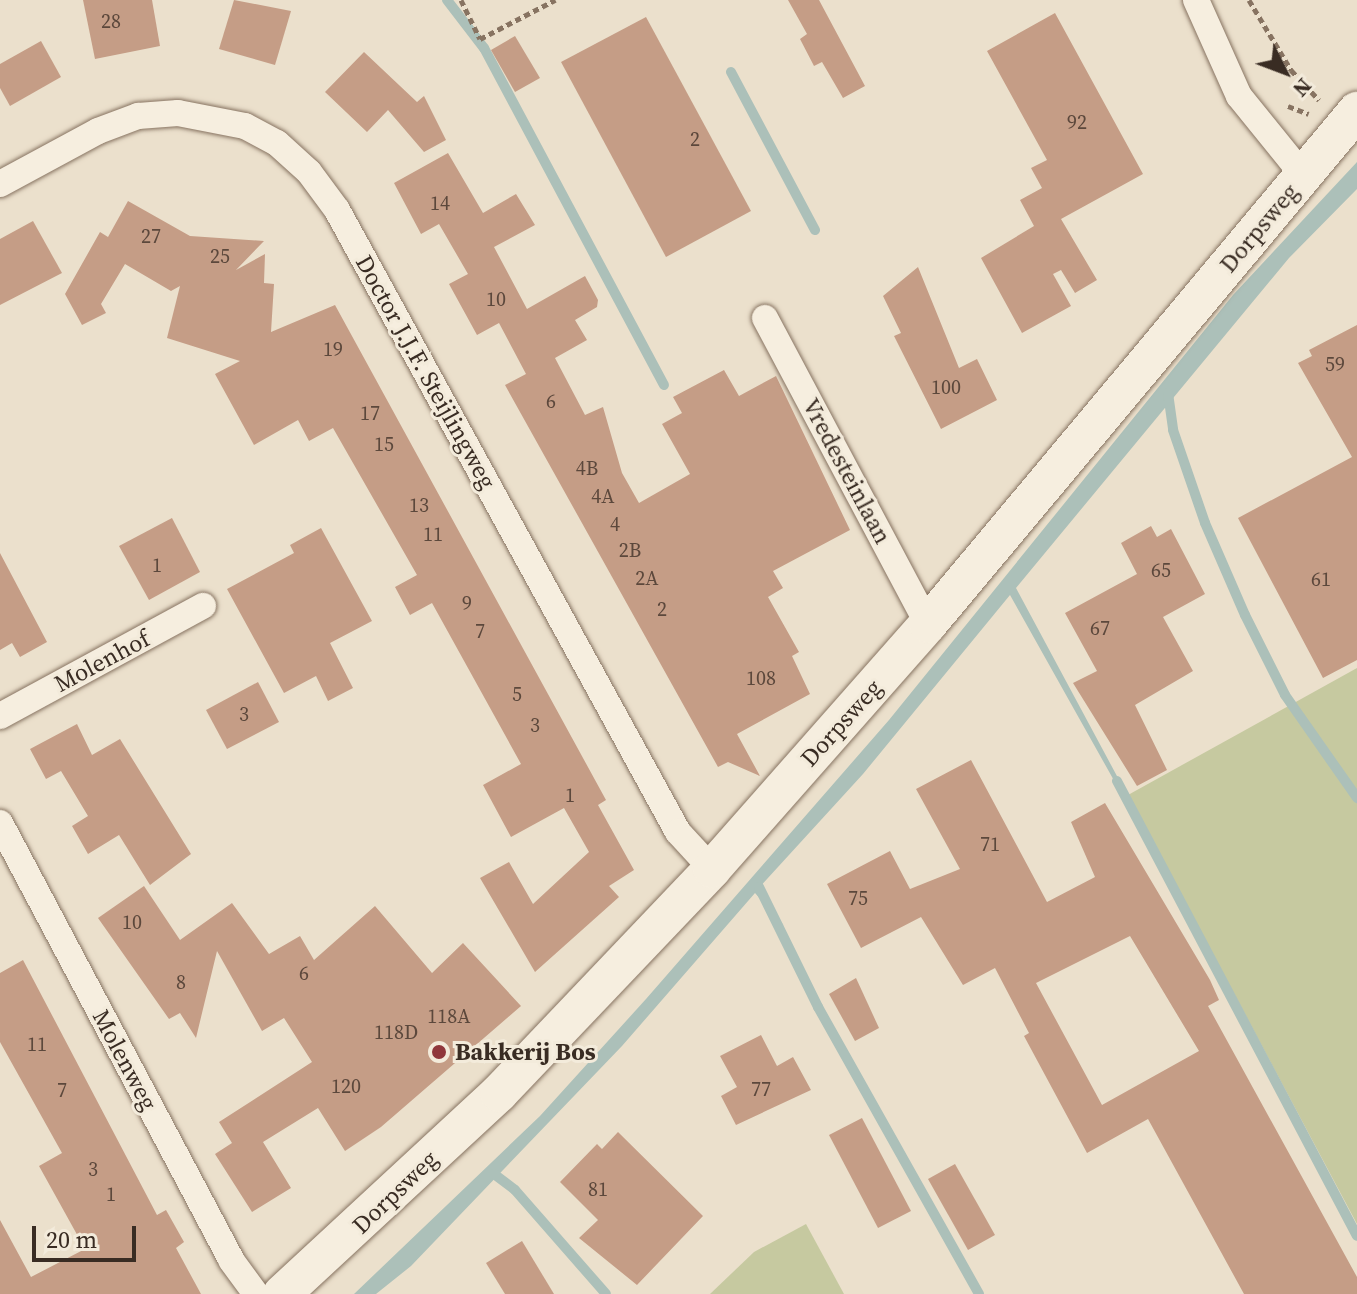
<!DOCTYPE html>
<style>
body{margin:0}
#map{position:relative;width:1357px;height:1294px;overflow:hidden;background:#ebe0cc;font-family:"Source Serif 4",serif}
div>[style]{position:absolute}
.green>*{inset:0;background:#c6c9a0}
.water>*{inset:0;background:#acc0b9}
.stream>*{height:10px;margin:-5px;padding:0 5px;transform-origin:5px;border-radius:5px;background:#acc0b9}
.building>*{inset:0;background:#c59d86}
.path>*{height:5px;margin-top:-2.5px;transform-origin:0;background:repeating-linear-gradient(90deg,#877361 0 6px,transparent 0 10px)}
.roads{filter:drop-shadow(0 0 2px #877361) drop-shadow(0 0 2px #877361)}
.street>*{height:26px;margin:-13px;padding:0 13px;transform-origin:13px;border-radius:13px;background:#f6eedf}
.secondary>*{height:38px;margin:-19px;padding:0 19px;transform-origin:19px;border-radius:19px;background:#f6eedf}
.dots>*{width:22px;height:22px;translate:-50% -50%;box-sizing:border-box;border:4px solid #f3ebdb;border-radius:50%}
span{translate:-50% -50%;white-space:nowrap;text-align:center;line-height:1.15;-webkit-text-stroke:6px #f3ebdb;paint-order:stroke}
.number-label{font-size:20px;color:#5c483c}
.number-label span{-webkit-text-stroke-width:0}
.street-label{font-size:24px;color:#392c23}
.poi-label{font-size:24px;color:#392c23;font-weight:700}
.left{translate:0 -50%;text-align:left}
.north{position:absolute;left:1245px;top:32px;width:80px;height:80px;-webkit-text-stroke:6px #f3ebdb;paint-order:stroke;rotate:132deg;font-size:22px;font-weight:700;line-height:32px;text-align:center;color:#392c23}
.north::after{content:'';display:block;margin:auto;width:28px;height:36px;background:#392c23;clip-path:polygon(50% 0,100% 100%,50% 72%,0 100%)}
.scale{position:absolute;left:32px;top:1226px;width:104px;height:36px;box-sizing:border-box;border:4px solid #392c23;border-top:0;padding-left:10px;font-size:24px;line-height:28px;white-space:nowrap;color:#392c23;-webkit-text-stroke:6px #f3ebdb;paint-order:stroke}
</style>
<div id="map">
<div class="green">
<i style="clip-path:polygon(1357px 668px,1357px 1224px,1128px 795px)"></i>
<i style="clip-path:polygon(806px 1224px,844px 1294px,710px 1294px,754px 1252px)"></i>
</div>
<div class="water">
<i style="clip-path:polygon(1357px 162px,1357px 189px,1289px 258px,1016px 588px,1125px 791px,1121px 793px,1010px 595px,863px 774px,758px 889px,784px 926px,755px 893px,622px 1046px,411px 1266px,376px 1294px,354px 1294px,540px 1116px,646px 999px,889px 720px,1233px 295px)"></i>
</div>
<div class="stream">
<i style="left:447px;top:0;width:61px;rotate:52.4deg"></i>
<i style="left:484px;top:48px;width:382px;rotate:61.9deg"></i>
<i style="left:731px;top:72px;width:179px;rotate:62deg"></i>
<i style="left:1168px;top:393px;width:37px;rotate:82deg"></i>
<i style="left:1173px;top:430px;width:98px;rotate:71deg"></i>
<i style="left:1205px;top:523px;width:100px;rotate:66.5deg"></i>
<i style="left:1245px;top:615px;width:89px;rotate:63.4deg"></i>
<i style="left:1285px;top:695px;width:126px;rotate:55deg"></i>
<i style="left:1117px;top:781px;width:514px;rotate:62.19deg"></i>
<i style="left:759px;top:887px;width:134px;rotate:63.8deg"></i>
<i style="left:818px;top:1007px;width:329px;rotate:60.7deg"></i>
<i style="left:494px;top:1174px;width:26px;rotate:37deg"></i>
<i style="left:515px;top:1190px;width:138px;rotate:48.8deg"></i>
</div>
<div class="building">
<i style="clip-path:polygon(83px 0,152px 0,160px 46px,95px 59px)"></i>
<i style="clip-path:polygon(234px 0,291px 11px,275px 65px,219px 49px)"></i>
<i style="clip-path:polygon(788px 0,819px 0,865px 86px,843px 98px,822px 62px,814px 66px,800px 39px,807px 34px)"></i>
<i style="clip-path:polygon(1055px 13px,1143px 174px,1061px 219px,1097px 280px,1075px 293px,1061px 270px,1053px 274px,1071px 306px,1022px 333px,981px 258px,1034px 226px,1020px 200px,1042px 188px,1031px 168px,1047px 160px,987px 51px)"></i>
<i style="clip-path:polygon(646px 17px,751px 211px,666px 257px,561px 62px)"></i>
<i style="clip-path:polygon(515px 36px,540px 78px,515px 92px,491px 50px)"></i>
<i style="clip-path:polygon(41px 41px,61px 77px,10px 106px,0 88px,0 64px)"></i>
<i style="clip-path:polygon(364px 52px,417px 102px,424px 96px,446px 140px,424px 152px,388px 110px,367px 132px,325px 92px)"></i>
<i style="clip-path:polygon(448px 153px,483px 213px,516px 194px,535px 225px,494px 247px,527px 309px,585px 276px,598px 300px,597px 307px,575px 320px,587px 340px,555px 358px,585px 415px,603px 407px,622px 473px,639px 503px,690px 474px,662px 424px,682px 413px,673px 397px,724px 370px,739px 396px,776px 376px,850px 530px,773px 571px,783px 588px,768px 597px,799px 652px,792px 656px,810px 694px,737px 734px,760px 776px,728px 762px,718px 767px,505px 385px,526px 374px,499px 323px,477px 335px,449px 284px,468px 274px,439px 224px,421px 234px,394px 183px)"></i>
<i style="clip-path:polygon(128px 201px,190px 236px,264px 241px,236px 270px,265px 254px,264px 283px,274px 284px,271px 332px,335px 305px,606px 800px,598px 805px,634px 870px,609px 886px,619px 897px,535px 972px,480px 878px,509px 862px,533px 904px,589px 852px,564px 808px,511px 837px,483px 785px,521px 764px,432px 603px,410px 615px,395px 587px,417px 575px,333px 428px,309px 441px,298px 420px,254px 445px,215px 374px,240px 361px,167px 338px,180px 286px,171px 291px,125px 264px,101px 304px,106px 313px,82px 325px,65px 294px,100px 232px,108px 237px)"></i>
<i style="clip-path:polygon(33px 221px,62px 273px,0 305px,0 239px)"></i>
<i style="clip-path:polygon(918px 267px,959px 368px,977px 359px,997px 400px,941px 429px,894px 336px,901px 333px,883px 296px)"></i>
<i style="clip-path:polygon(1357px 325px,1357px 660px,1323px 678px,1238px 518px,1352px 457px,1298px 363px,1312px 356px,1309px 350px)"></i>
<i style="clip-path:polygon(172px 518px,200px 572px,149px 600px,119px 546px)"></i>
<i style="clip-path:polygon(1151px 526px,1157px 537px,1171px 529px,1205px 594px,1163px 617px,1193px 671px,1135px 705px,1167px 770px,1137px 786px,1073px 683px,1097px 671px,1065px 613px,1137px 574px,1121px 543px)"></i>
<i style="clip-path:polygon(321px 528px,372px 621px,330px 643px,353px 688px,328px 701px,316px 676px,284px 693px,227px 589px,294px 553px,290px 545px)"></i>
<i style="clip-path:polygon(0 553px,47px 642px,20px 657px,12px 643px,0 650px)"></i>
<i style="clip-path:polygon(258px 682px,279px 722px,227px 749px,206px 710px)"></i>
<i style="clip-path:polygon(77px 724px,92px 755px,120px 739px,191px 854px,150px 885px,119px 835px,88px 854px,72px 826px,88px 816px,61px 771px,46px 779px,30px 749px)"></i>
<i style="clip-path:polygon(evenodd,971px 760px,1047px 902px,1095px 877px,1071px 822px,1105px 803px,1210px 980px,1219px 1000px,1208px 1006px,1357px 1277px,1357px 1294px,1244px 1294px,1148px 1119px,1087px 1153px,1024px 1036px,1029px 1033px,995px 968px,963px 985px,921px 917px,861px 948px,827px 884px,890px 851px,910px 889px,960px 869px,916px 789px,971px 760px,1130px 936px,1199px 1051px,1102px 1105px,1036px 983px,1130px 936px)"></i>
<i style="clip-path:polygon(144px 886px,180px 940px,232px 903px,269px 954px,300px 936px,314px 960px,375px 906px,432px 973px,463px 943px,521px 1006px,381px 1127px,345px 1151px,318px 1108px,263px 1142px,291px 1188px,252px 1212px,215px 1154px,232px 1143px,219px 1122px,312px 1062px,284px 1018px,262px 1031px,217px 951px,196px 1038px,180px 1013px,169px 1019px,98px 918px)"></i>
<i style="clip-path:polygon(23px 960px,157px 1215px,166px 1210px,184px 1242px,176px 1248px,201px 1294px,0 1294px,0 1220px,31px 1277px,85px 1249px,39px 1166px,62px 1153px,0 1042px,0 973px)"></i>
<i style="clip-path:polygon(856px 978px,879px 1028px,855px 1041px,829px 994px)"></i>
<i style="clip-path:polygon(761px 1035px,777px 1066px,793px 1057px,811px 1090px,736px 1125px,721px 1096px,737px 1087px,720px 1056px)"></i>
<i style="clip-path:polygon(862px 1118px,911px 1211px,878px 1228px,829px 1135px)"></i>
<i style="clip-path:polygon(618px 1132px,703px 1216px,637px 1285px,579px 1238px,598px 1220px,560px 1182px,597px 1144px,602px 1149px)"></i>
<i style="clip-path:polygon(955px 1164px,995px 1235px,968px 1250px,928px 1179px)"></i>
<i style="clip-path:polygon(522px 1241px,554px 1294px,505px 1294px,486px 1263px)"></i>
</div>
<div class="path">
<i style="left:461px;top:0;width:43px;rotate:64deg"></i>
<i style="left:480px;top:39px;width:85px;rotate:-27.5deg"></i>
<i style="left:1249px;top:0;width:82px;rotate:59deg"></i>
<i style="left:1291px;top:70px;width:41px;rotate:47deg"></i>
<i style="left:1288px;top:106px;width:22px;rotate:21deg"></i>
</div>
<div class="roads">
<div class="street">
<i style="left:1196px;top:0;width:105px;rotate:65.9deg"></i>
<i style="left:1239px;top:96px;width:102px;rotate:51deg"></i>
<i style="left:0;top:184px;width:111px;rotate:-28.4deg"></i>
<i style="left:98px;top:131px;width:43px;rotate:-20.6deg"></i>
<i style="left:138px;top:116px;width:40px;rotate:-4.3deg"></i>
<i style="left:178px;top:113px;width:68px;rotate:11deg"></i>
<i style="left:245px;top:126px;width:36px;rotate:28deg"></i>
<i style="left:277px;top:143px;width:43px;rotate:42.2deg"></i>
<i style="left:309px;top:172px;width:47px;rotate:53.6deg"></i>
<i style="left:337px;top:210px;width:709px;rotate:61.27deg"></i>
<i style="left:678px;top:832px;width:50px;rotate:47.4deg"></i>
<i style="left:765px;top:318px;width:347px;rotate:62deg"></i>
<i style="left:0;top:716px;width:231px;rotate:-28.5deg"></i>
<i style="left:0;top:823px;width:494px;rotate:62.1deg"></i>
<i style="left:231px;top:1260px;width:42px;rotate:53.7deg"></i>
</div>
<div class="secondary">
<i style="left:282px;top:1294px;width:296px;rotate:-42.8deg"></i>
<i style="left:499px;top:1093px;width:309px;rotate:-46.4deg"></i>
<i style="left:712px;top:869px;width:327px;rotate:-48.6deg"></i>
<i style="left:928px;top:624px;width:669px;rotate:-50.1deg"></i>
</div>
</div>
<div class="dots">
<i style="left:439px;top:1052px;background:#90373c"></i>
</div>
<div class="number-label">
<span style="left:111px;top:21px">28</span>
<span style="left:1077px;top:122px">92</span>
<span style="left:695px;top:139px">2</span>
<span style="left:440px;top:203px">14</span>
<span style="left:151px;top:236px">27</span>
<span style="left:220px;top:256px">25</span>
<span style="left:496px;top:299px">10</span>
<span style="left:333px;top:349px">19</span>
<span style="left:1335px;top:364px">59</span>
<span style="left:946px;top:387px">100</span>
<span style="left:551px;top:401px">6</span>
<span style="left:370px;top:413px">17</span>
<span style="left:384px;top:444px">15</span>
<span style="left:587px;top:468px">4B</span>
<span style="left:603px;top:496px">4A</span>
<span style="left:419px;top:505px">13</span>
<span style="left:615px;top:524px">4</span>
<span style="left:433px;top:534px">11</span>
<span style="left:630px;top:550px">2B</span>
<span style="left:157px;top:565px">1</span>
<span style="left:1161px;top:570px">65</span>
<span style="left:647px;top:578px">2A</span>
<span style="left:1321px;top:579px">61</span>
<span style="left:467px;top:603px">9</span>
<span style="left:662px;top:609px">2</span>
<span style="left:1100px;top:628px">67</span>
<span style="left:480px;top:631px">7</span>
<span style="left:761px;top:678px">108</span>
<span style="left:517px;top:694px">5</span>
<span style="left:244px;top:714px">3</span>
<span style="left:535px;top:725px">3</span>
<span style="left:570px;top:795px">1</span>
<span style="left:990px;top:844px">71</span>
<span style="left:858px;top:898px">75</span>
<span style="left:132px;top:922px">10</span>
<span style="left:304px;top:973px">6</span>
<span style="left:181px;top:982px">8</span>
<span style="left:449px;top:1016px">118A</span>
<span style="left:396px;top:1032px">118D</span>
<span style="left:37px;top:1044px">11</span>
<span style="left:346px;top:1086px">120</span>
<span style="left:761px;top:1089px">77</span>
<span style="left:62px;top:1090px">7</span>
<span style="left:93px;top:1169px">3</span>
<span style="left:598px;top:1189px">81</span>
<span style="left:111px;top:1194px">1</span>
</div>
<div class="street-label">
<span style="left:1259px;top:228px;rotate:-50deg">Dorpsweg</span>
<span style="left:426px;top:372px;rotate:61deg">Doctor J.J.F. Steijlingweg</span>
<span style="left:847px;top:471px;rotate:62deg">Vredesteinlaan</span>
<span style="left:102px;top:661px;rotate:-28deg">Molenhof</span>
<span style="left:841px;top:723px;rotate:-48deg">Dorpsweg</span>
<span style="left:125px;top:1060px;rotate:62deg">Molenweg</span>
<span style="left:395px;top:1192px;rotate:-44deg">Dorpsweg</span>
</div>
<div class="poi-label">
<span class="left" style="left:455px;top:1052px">Bakkerij Bos</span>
</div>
<div class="north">N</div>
<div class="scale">20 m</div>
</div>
